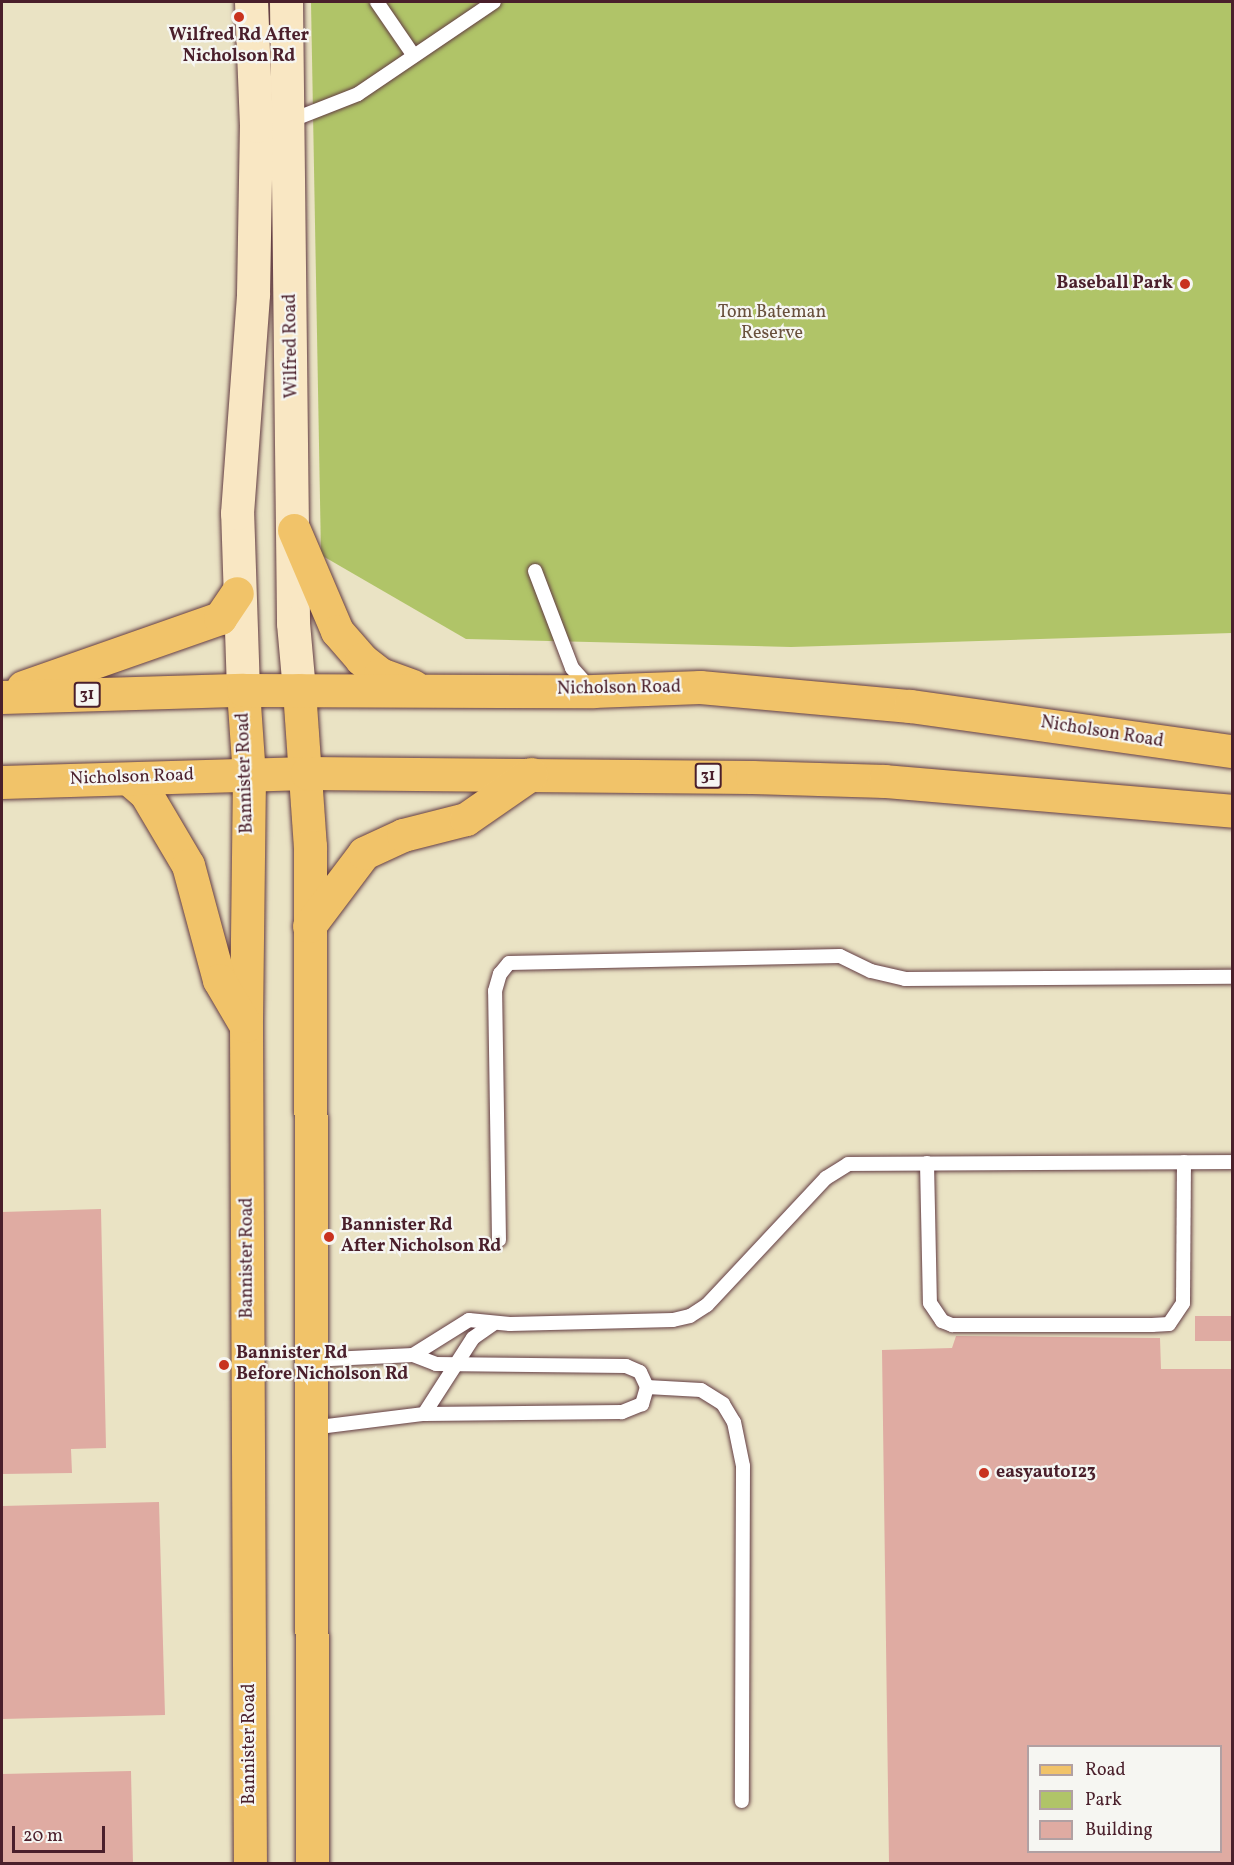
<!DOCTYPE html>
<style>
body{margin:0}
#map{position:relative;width:1234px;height:1865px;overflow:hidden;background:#eae3c4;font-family:Vollkorn,serif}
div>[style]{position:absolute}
.green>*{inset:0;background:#b0c468}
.building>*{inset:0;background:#dfaba2}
.roads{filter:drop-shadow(0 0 2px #623c42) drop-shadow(0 0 2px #623c42)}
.service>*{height:14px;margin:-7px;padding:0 7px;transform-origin:7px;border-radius:7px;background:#fff}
.secondary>*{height:33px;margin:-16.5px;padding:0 16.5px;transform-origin:16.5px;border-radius:16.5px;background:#f9e7c3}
.primary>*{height:33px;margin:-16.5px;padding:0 16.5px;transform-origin:16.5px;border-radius:16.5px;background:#f1c369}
.dots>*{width:16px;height:16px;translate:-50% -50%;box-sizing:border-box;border:3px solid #f6f6f2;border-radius:50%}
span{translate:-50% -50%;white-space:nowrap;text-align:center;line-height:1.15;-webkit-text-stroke:4.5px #f6f6f2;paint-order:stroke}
.shield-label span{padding:2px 4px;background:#f6f6f2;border:2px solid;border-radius:4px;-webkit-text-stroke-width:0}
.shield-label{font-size:16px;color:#4a1f2b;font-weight:700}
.poi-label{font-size:18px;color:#4a1f2b;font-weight:700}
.right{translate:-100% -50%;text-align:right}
.left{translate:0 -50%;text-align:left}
.park-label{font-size:18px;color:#69513d}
.street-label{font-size:18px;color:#4a1f2b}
.frame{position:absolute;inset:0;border:3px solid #4a1f2b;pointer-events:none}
.legend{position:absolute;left:1027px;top:1745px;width:195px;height:108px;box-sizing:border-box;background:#f6f6f2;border:2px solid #b1a0a2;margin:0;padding:8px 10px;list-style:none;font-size:18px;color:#4a1f2b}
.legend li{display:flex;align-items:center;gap:12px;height:30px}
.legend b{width:30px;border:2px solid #b1a0a2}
.scale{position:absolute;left:12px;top:1826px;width:93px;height:27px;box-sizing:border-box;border:3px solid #4a1f2b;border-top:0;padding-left:8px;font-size:18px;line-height:21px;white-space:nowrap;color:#4a1f2b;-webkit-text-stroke:4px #f6f6f2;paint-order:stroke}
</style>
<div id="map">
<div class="green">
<i style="clip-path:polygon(311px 2px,1232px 2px,1232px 633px,791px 647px,466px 639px,321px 555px)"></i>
</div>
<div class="building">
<i style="clip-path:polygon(101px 1209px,106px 1448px,71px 1449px,72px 1473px,2px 1474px,2px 1212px)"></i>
<i style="clip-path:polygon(1195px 1316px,1232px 1316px,1232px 1341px,1195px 1341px)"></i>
<i style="clip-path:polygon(evenodd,956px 1336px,1160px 1338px,1161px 1369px,1232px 1369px,1232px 1864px,889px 1864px,882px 1350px,952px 1348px,956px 1336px,1028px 1746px,1220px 1746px,1220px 1852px,1028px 1852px,1028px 1746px)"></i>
<i style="clip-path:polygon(159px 1502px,165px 1715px,2px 1719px,2px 1506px)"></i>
<i style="clip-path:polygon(131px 1771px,133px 1864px,2px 1864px,2px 1774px)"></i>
</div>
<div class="roads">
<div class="service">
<i style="left:377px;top:2px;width:65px;rotate:55.6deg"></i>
<i style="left:287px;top:122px;width:76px;rotate:-21.5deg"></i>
<i style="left:358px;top:94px;width:164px;rotate:-34.1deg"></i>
<i style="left:535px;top:571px;width:104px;rotate:69.1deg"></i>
<i style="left:572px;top:668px;width:27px;rotate:48deg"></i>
<i style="left:927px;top:1163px;width:140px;rotate:88.8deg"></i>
<i style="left:930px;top:1303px;width:22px;rotate:56deg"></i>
<i style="left:942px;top:1321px;width:11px;rotate:22deg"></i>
<i style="left:952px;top:1325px;width:200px"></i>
<i style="left:1152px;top:1325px;width:17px;rotate:-3deg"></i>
<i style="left:1169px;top:1324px;width:25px;rotate:-56deg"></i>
<i style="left:1183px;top:1303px;width:141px;rotate:-89.6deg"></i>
<i style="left:499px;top:1240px;width:249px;rotate:-90.9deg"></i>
<i style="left:495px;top:991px;width:18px;rotate:-74deg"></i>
<i style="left:500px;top:974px;width:14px;rotate:-51deg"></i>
<i style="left:509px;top:963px;width:331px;rotate:-1.2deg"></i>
<i style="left:840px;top:956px;width:34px;rotate:26deg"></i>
<i style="left:871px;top:971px;width:35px;rotate:13deg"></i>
<i style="left:905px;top:979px;width:327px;rotate:-0.4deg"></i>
<i style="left:413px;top:1355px;width:66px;rotate:-32deg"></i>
<i style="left:469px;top:1320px;width:41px;rotate:5.6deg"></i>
<i style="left:510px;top:1324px;width:163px;rotate:-1.4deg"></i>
<i style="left:673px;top:1320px;width:17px;rotate:-13deg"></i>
<i style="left:690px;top:1316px;width:20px;rotate:-33deg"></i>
<i style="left:707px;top:1305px;width:174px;rotate:-46.9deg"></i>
<i style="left:826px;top:1178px;width:26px;rotate:-32deg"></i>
<i style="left:848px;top:1164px;width:384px;rotate:-0.3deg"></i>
<i style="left:310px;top:1360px;width:103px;rotate:-2.8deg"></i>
<i style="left:413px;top:1355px;width:25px;rotate:21deg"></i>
<i style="left:436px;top:1364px;width:190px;rotate:0.6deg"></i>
<i style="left:626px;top:1366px;width:15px;rotate:23deg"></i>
<i style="left:640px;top:1372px;width:17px;rotate:65deg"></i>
<i style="left:647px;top:1387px;width:18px;rotate:106deg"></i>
<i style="left:642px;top:1404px;width:22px;rotate:158deg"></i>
<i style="left:622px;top:1412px;width:198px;rotate:179.4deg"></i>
<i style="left:647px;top:1387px;width:54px;rotate:3.2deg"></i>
<i style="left:701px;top:1390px;width:26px;rotate:32deg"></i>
<i style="left:723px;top:1404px;width:21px;rotate:59deg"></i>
<i style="left:734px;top:1422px;width:45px;rotate:78.4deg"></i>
<i style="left:743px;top:1466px;width:335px;rotate:90.2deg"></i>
<i style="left:311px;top:1428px;width:114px;rotate:-7.1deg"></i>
<i style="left:424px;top:1414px;width:90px;rotate:-57.2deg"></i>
<i style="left:473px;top:1338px;width:24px;rotate:-35deg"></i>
</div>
<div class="secondary">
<i style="left:286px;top:2px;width:621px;rotate:89.35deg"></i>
<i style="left:293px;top:623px;width:67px;rotate:84.9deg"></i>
<i style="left:243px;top:690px;width:177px;rotate:-91.9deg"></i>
<i style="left:237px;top:513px;width:220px;rotate:-85.8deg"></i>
<i style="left:253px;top:294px;width:168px;rotate:-89deg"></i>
<i style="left:256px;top:126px;width:124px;rotate:-92.3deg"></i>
</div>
<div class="primary">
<i style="left:294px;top:530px;width:110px;rotate:66.9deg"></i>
<i style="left:337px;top:631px;width:37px;rotate:49deg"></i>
<i style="left:361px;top:659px;width:24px;rotate:38deg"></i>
<i style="left:380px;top:674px;width:35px;rotate:20deg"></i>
<i style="left:23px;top:687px;width:209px;rotate:-19.3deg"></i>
<i style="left:220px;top:618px;width:30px;rotate:-56deg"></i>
<i style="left:243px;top:690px;width:85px;rotate:86deg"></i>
<i style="left:249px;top:775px;width:251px;rotate:90.7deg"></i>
<i style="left:246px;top:1026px;width:838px;rotate:89.73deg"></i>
<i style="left:299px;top:690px;width:156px;rotate:86deg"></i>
<i style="left:310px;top:846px;width:1018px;rotate:89.89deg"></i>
<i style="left:2px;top:697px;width:241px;rotate:-1.7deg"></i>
<i style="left:243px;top:690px;width:350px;rotate:0.2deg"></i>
<i style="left:593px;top:691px;width:107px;rotate:-2.1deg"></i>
<i style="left:700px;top:687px;width:211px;rotate:5.2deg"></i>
<i style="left:910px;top:706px;width:325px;rotate:8deg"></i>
<i style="left:129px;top:779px;width:23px;rotate:41deg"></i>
<i style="left:146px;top:794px;width:82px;rotate:59.4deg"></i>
<i style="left:188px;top:865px;width:119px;rotate:74.9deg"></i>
<i style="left:219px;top:980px;width:53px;rotate:59.6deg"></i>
<i style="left:2px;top:782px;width:305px;rotate:-1.7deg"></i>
<i style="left:307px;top:773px;width:445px;rotate:0.5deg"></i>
<i style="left:752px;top:777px;width:133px;rotate:1.7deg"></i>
<i style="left:885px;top:781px;width:348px;rotate:4.9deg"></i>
<i style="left:309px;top:926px;width:91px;rotate:-53deg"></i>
<i style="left:364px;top:853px;width:43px;rotate:-24.8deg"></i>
<i style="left:403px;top:835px;width:65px;rotate:-14.3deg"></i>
<i style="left:466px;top:819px;width:79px;rotate:-34.7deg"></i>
</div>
</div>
<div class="dots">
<i style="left:239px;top:17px;background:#c8321e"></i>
<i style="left:1185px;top:284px;background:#c8321e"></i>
<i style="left:329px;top:1237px;background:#c8321e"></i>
<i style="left:224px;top:1365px;background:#c8321e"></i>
<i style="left:984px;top:1473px;background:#c8321e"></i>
</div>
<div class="shield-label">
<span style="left:87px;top:695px">31</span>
<span style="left:708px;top:776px">31</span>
</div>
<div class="poi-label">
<span style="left:239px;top:47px">Wilfred Rd After<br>Nicholson Rd</span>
<span class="right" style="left:1173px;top:284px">Baseball Park</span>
<span class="left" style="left:341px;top:1237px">Bannister Rd<br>After Nicholson Rd</span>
<span class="left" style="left:236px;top:1365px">Bannister Rd<br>Before Nicholson Rd</span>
<span class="left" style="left:996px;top:1473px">easyauto123</span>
</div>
<div class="park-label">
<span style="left:772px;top:324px">Tom Bateman<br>Reserve</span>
</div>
<div class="street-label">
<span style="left:292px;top:346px;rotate:-91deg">Wilfred Road</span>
<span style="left:619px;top:689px;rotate:-1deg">Nicholson Road</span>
<span style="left:1102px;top:733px;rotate:9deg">Nicholson Road</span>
<span style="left:246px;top:773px;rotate:-92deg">Bannister Road</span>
<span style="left:132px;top:778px;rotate:-2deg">Nicholson Road</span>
<span style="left:248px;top:1258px;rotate:-90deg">Bannister Road</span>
<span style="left:250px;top:1744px;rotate:-90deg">Bannister Road</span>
</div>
<div class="frame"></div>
<ul class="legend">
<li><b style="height:8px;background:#f1c369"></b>Road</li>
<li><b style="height:16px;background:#b0c468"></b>Park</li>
<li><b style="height:16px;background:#dfaba2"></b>Building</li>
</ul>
<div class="scale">20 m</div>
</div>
